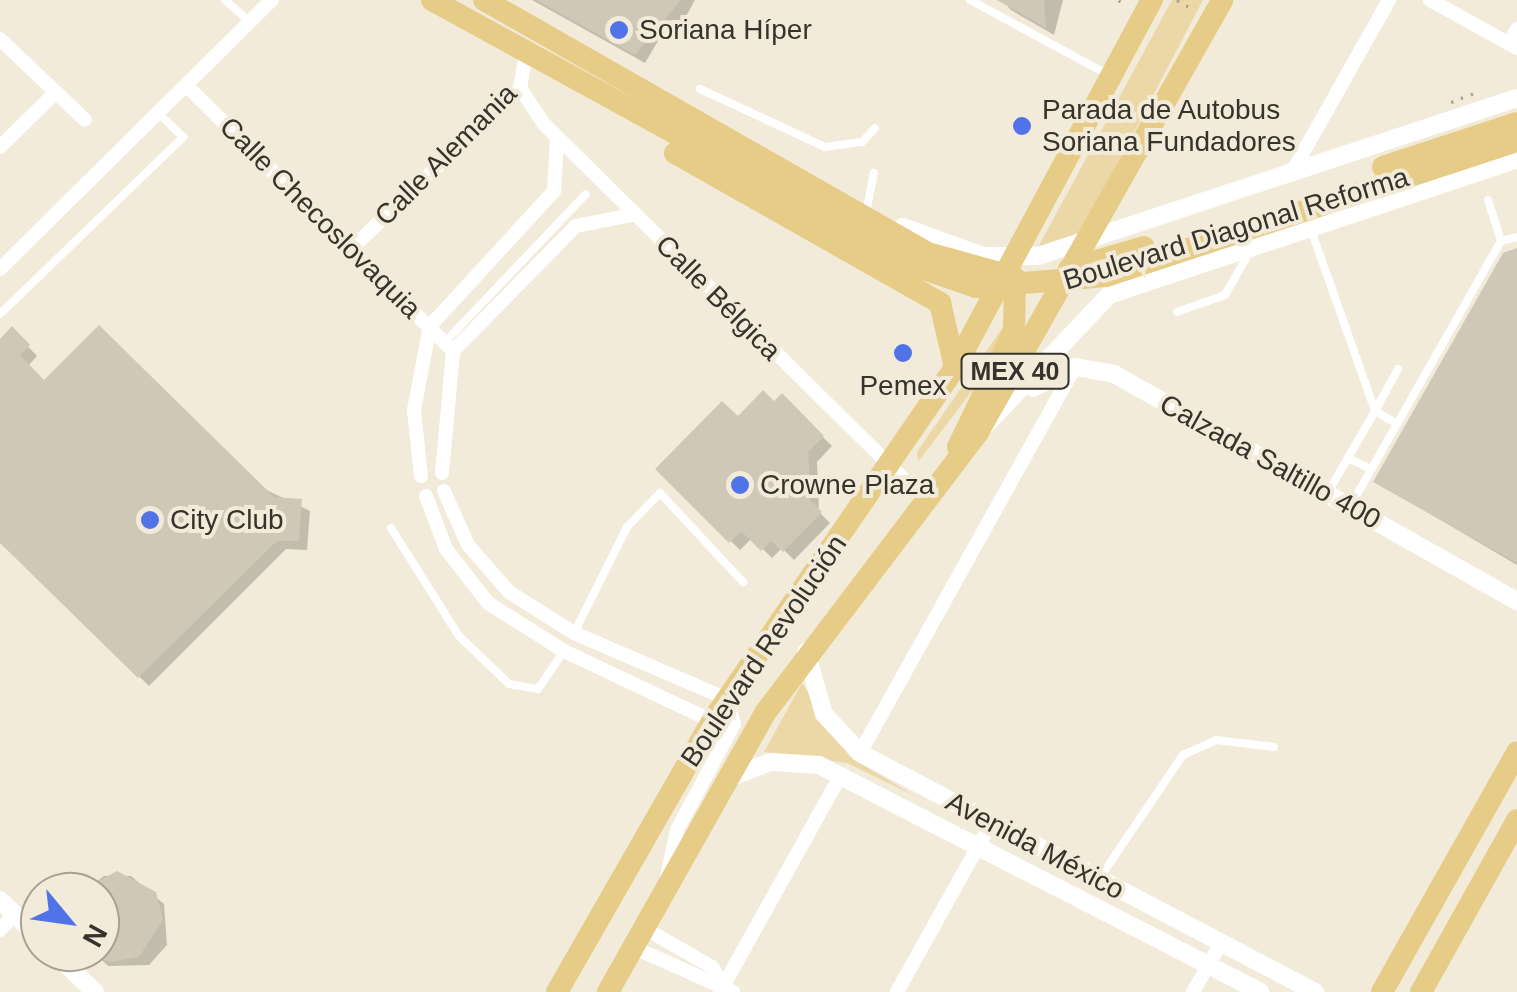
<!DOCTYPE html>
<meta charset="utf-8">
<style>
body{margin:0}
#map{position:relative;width:1517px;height:992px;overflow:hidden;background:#f2ebda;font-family:Arial,sans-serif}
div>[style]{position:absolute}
.green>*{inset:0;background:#ecd7a7}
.shadow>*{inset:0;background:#0003}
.building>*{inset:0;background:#cfc8b7}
.path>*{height:2.5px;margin-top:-1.25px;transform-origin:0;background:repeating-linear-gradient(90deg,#a5a093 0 2.5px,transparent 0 10.5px)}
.service>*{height:8px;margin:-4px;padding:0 4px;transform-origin:4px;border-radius:4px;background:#fff}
.minor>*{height:14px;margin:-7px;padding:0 7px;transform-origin:7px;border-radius:7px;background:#fff}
.tertiary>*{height:18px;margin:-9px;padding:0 9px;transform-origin:9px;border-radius:9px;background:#fff}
.primary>*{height:22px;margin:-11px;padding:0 11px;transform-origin:11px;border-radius:11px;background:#e6cc86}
.dots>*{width:28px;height:28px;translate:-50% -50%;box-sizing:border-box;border:5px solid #f2ebda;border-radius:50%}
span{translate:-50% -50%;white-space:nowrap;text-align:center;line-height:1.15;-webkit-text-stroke:8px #f2ebda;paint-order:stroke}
.shield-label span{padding:2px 8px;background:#f2ebda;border:2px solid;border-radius:8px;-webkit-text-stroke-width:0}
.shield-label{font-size:25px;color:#36332c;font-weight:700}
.poi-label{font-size:28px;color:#36332c}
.left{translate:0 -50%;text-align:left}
.street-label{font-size:28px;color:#36332c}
.north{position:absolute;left:20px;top:872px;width:100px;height:100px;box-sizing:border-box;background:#f2ebda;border:2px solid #a7a194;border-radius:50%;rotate:119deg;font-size:28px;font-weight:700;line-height:40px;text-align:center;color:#36332c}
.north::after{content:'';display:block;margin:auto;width:35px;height:45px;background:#5073e7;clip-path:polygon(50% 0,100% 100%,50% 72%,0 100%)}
</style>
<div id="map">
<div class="green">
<i style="clip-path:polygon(1172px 0,1203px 0,1081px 233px,1036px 251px)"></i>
<i style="clip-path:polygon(1007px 321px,997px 358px,918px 462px,917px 452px)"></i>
<i style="clip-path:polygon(802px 683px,850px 757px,915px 796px,847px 763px,764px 752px)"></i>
</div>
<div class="shadow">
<i style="clip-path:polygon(532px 0,695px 0,673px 40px,662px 34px,645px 63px)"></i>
<i style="clip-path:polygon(1002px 0,1063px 0,1054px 35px,1011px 10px)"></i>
<i style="clip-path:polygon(1517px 251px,1517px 565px,1376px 482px)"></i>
<i style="clip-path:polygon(12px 330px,37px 356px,28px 366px,45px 383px,310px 511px,307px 550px,286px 549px,149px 686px,0 539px,0 343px)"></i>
<i style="clip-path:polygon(782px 397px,832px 446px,817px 462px,819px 512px,830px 523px,794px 560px,782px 548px,772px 558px,752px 538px,740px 550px,658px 469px)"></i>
<i style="clip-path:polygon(104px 876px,131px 876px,164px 904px,167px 945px,149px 965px,108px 966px,94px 952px,100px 892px,83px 892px)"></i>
</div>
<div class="building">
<i style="clip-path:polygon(536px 0,681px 0,635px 55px)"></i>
<i style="clip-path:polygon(997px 0,1044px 0,1046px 28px)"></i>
<i style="clip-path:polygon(1517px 248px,1517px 563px,1373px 482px,1503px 253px)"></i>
<i style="clip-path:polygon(99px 325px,274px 497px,302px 499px,299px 541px,277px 541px,138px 678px,0 543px,0 339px,12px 326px,30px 345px,20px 355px,44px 380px)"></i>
<i style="clip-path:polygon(763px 390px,774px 401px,782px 393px,824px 436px,808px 452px,811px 501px,822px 512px,783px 552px,771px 541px,761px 551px,741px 531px,729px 543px,655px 469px,722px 401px,738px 416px)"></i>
<i style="clip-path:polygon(117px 871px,156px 892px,163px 920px,139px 957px,110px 962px,100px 959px,100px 892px,79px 892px)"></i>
</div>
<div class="path">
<i style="left:1119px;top:0;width:10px;rotate:53deg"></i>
<i style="left:1177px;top:0;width:18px;rotate:29deg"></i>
<i style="left:1451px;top:102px;width:28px;rotate:-21deg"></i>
</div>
<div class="service">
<i style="left:225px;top:0;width:33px;rotate:41deg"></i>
<i style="left:970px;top:0;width:156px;rotate:28.4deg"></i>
<i style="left:700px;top:89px;width:138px;rotate:24.9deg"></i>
<i style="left:825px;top:147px;width:37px;rotate:-8deg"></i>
<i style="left:862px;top:142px;width:19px;rotate:-47deg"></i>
<i style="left:1488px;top:200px;width:43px;rotate:72.4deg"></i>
<i style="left:867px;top:208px;width:36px;rotate:-79deg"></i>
<i style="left:1310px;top:227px;width:195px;rotate:70.5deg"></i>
<i style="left:1375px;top:411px;width:96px;rotate:120deg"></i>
<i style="left:1177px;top:312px;width:51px;rotate:-19.5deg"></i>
<i style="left:1225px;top:295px;width:48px;rotate:-60.3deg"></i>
<i style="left:0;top:314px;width:255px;rotate:-44deg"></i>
<i style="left:183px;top:137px;width:35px;rotate:-136deg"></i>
<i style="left:445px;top:342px;width:204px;rotate:-46.4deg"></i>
<i style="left:1397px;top:424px;width:26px;rotate:-149deg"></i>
<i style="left:1375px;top:411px;width:48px;rotate:-61.3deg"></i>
<i style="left:1348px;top:458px;width:25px;rotate:26deg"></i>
<i style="left:1351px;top:505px;width:304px;rotate:-60.4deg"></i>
<i style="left:1501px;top:241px;width:16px;rotate:-14deg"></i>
<i style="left:391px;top:528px;width:128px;rotate:57.8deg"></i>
<i style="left:459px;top:636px;width:69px;rotate:43.8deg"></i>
<i style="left:509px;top:684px;width:29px;rotate:10deg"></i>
<i style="left:538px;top:689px;width:46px;rotate:-55.6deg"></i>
<i style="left:574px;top:633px;width:119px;rotate:-63.4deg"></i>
<i style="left:627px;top:527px;width:47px;rotate:-45.9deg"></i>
<i style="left:660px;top:493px;width:122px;rotate:47deg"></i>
<i style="left:1099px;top:879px;width:150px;rotate:-55.9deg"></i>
<i style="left:1183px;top:755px;width:36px;rotate:-24deg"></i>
<i style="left:1216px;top:740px;width:58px;rotate:6.9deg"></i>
</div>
<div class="minor">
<i style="left:1430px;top:0;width:99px;rotate:28.9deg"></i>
<i style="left:0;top:39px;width:117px;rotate:43.6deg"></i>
<i style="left:1509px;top:44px;width:17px;rotate:-62deg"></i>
<i style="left:186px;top:85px;width:377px;rotate:44.9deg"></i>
<i style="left:520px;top:88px;width:43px;rotate:56.3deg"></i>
<i style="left:544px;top:124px;width:535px;rotate:44.62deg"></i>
<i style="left:0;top:147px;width:76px;rotate:-44.5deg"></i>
<i style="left:1291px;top:174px;width:200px;rotate:-60.6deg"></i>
<i style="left:351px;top:249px;width:233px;rotate:-43.6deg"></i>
<i style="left:520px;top:88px;width:35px;rotate:-80deg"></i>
<i style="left:0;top:269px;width:383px;rotate:-44.7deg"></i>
<i style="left:442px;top:473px;width:122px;rotate:-84.8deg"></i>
<i style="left:453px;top:351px;width:175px;rotate:-45.5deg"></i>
<i style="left:576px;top:226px;width:61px;rotate:-11.3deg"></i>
<i style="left:421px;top:476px;width:66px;rotate:-96.1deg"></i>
<i style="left:414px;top:410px;width:86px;rotate:-79.2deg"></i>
<i style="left:430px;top:326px;width:183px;rotate:-47.4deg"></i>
<i style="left:554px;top:191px;width:54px;rotate:-86.8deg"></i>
<i style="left:444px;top:491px;width:59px;rotate:66deg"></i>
<i style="left:468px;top:545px;width:62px;rotate:48.9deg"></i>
<i style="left:509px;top:592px;width:77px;rotate:32.2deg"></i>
<i style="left:574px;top:633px;width:167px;rotate:23.3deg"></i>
<i style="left:727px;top:699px;width:26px;rotate:74deg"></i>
<i style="left:734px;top:724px;width:120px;rotate:118.3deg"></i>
<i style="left:677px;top:830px;width:48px;rotate:102deg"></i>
<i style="left:426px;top:496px;width:57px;rotate:69.3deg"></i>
<i style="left:446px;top:549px;width:68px;rotate:52.1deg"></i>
<i style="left:488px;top:603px;width:90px;rotate:32.3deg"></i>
<i style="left:564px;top:651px;width:164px;rotate:25.3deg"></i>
<i style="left:860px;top:753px;width:442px;rotate:-60.9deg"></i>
<i style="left:644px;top:928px;width:78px;rotate:29.8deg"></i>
<i style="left:712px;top:967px;width:22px;rotate:60deg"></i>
<i style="left:0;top:930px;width:21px;rotate:-47deg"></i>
<i style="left:633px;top:947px;width:110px;rotate:24.2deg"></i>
<i style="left:720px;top:992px;width:248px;rotate:-60.9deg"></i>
<i style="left:897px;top:992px;width:193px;rotate:-60.9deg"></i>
<i style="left:1193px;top:992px;width:56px;rotate:-60.3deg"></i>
</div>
<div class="tertiary">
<i style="left:903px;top:227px;width:85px;rotate:19.9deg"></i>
<i style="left:983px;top:256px;width:55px"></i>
<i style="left:1038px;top:256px;width:504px;rotate:-18.26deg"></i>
<i style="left:1033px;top:388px;width:47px;rotate:-26.6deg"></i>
<i style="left:1075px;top:367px;width:40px;rotate:10deg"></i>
<i style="left:1114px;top:374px;width:463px;rotate:29.4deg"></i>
<i style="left:986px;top:425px;width:179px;rotate:-46.6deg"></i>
<i style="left:1109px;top:295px;width:430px;rotate:-18.4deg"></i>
<i style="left:806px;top:652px;width:65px;rotate:73.8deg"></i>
<i style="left:824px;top:714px;width:53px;rotate:47.3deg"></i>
<i style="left:860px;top:753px;width:514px;rotate:27.71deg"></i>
<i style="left:726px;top:779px;width:48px;rotate:-20.7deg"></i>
<i style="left:771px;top:762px;width:48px;rotate:3.6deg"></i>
<i style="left:819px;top:765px;width:496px;rotate:27.2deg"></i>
<i style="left:0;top:900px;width:56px;rotate:44.3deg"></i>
<i style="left:53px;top:952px;width:58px;rotate:43.6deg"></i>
</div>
<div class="primary">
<i style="left:432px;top:0;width:558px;rotate:28.73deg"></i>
<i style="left:921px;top:268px;width:58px;rotate:19.1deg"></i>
<i style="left:976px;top:287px;width:130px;rotate:-4.8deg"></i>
<i style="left:1106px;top:276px;width:433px;rotate:-18.2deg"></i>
<i style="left:484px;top:0;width:511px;rotate:29.68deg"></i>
<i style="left:928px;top:253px;width:82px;rotate:15.6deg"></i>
<i style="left:675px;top:153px;width:305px;rotate:29.5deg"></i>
<i style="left:940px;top:303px;width:66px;rotate:76.8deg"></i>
<i style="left:1383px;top:167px;width:141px;rotate:-18.2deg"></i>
<i style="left:1069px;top:269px;width:78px;rotate:-16.3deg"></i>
<i style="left:958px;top:447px;width:129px;rotate:-64.2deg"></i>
<i style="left:1014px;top:331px;width:53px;rotate:-88.9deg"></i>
<i style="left:557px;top:992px;width:312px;rotate:-60.2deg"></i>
<i style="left:712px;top:721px;width:429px;rotate:-55.5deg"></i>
<i style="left:955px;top:367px;width:417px;rotate:-61.8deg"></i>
<i style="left:608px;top:992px;width:320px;rotate:-60.6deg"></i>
<i style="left:765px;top:713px;width:353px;rotate:-52.8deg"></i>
<i style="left:978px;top:432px;width:496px;rotate:-60.5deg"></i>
<i style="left:1382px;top:992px;width:275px;rotate:-60.6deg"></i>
<i style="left:1421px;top:992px;width:197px;rotate:-60.8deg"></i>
</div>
<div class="dots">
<i style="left:619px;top:30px;background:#5073e7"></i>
<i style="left:1022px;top:126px;background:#5073e7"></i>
<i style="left:903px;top:353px;background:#5073e7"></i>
<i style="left:740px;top:485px;background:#5073e7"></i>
<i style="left:150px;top:520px;background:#5073e7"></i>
</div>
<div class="shield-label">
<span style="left:1015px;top:371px">MEX 40</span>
</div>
<div class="poi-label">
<span class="left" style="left:639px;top:30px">Soriana Híper</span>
<span class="left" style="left:1042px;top:126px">Parada de Autobus<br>Soriana Fundadores</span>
<span style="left:903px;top:386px">Pemex</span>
<span class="left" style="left:760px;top:485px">Crowne Plaza</span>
<span class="left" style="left:170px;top:520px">City Club</span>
</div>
<div class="street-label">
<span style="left:446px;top:155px;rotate:-45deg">Calle Alemania</span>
<span style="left:320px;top:218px;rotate:45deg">Calle Checoslovaquia</span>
<span style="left:1236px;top:229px;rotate:-17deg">Boulevard Diagonal Reforma</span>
<span style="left:718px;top:298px;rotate:45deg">Calle Bélgica</span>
<span style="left:1270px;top:462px;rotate:29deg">Calzada Saltillo 400</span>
<span style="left:764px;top:651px;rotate:-56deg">Boulevard Revolución</span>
<span style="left:1035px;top:846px;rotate:28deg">Avenida México</span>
</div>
<div class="north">N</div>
</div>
